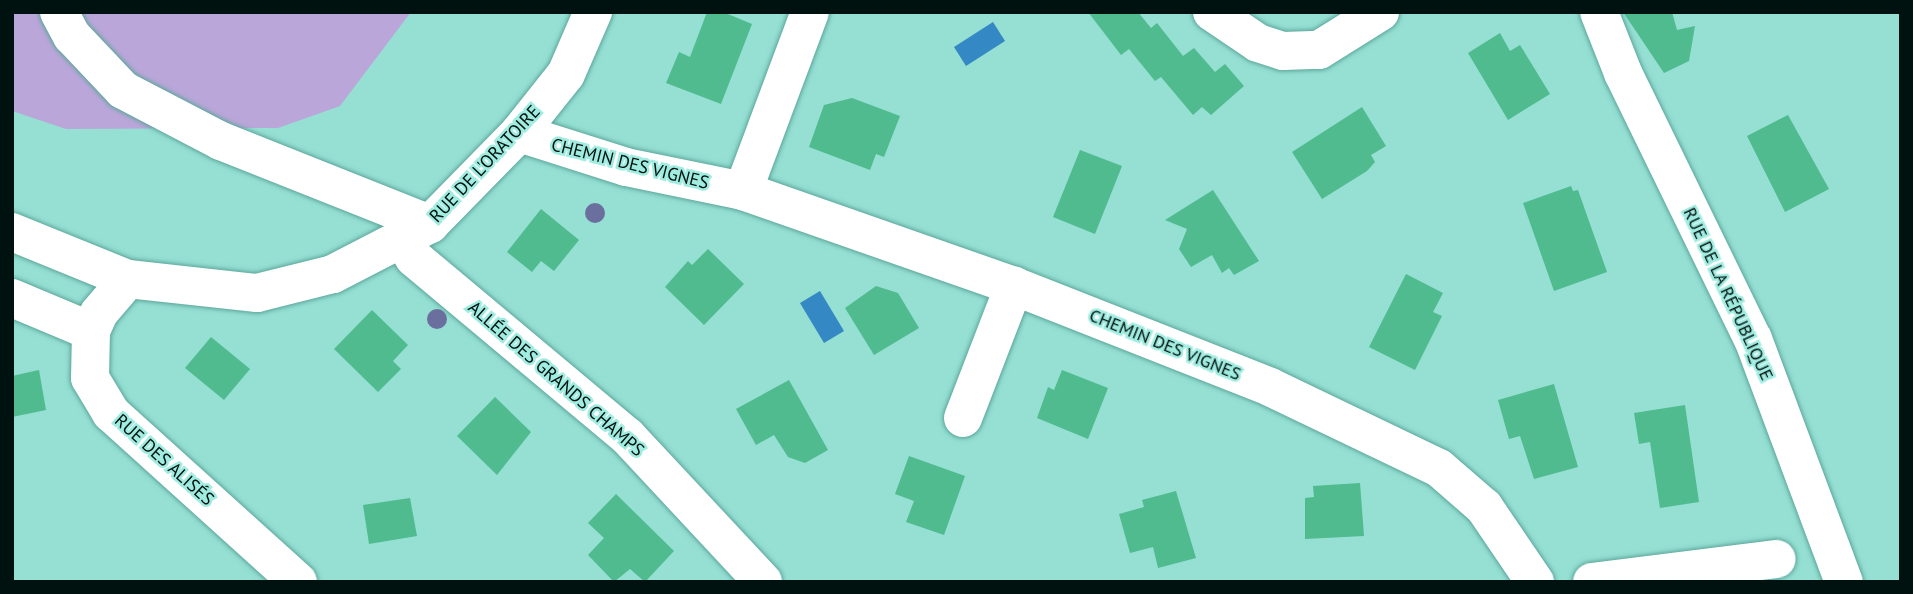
<!DOCTYPE html>
<meta charset="utf-8">
<style>
body{margin:0}
#map{position:relative;width:1913px;height:594px;overflow:hidden;background:#95dfd3;font-family:"PT Sans",sans-serif}
div>[style]{position:absolute}
.green>*{inset:0;background:#bba6da}
.water>*{inset:0;background:#3488c3}
.building>*{inset:0;background:#4fbb8f}
.roads{filter:drop-shadow(0 0 2px #5ca69b) drop-shadow(0 0 2px #5ca69b)}
.minor>*{height:38px;margin:-19px;padding:0 19px;transform-origin:19px;border-radius:19px;background:#fff}
.trees>*{width:20px;height:20px;margin:-10px;border-radius:50%;background:#6a6f9e}
span{translate:-50% -50%;white-space:nowrap;text-align:center;line-height:1.15;-webkit-text-stroke:5px #a1ece0;paint-order:stroke}
.street-label{font-size:18px;color:#00120f}
.frame{position:absolute;inset:0;border:14px solid #00120f;pointer-events:none}
</style>
<div id="map">
<div class="green">
<i style="clip-path:polygon(12px 12px,411px 12px,340px 106px,278px 128px,66px 129px,12px 111px)"></i>
</div>
<div class="water">
<i style="clip-path:polygon(993px 22px,1005px 41px,966px 66px,954px 47px)"></i>
<i style="clip-path:polygon(820px 291px,844px 331px,824px 343px,800px 303px)"></i>
</div>
<div class="building">
<i style="clip-path:polygon(707px 12px,723px 12px,752px 24px,721px 104px,666px 83px,679px 52px,690px 57px)"></i>
<i style="clip-path:polygon(1088px 12px,1138px 12px,1151px 28px,1157px 23px,1183px 56px,1194px 48px,1215px 72px,1225px 64px,1244px 86px,1211px 115px,1202px 107px,1193px 115px,1161px 77px,1155px 81px,1129px 49px,1121px 55px)"></i>
<i style="clip-path:polygon(1623px 12px,1672px 12px,1677px 30px,1695px 26px,1689px 61px,1664px 73px)"></i>
<i style="clip-path:polygon(1500px 33px,1510px 51px,1520px 45px,1550px 94px,1508px 120px,1468px 53px)"></i>
<i style="clip-path:polygon(852px 98px,900px 116px,884px 157px,876px 154px,870px 170px,809px 147px,824px 105px)"></i>
<i style="clip-path:polygon(1362px 107px,1386px 146px,1371px 155px,1375px 162px,1367px 171px,1322px 199px,1292px 152px)"></i>
<i style="clip-path:polygon(1788px 115px,1829px 189px,1785px 212px,1747px 136px)"></i>
<i style="clip-path:polygon(1080px 150px,1122px 166px,1095px 234px,1053px 217px)"></i>
<i style="clip-path:polygon(1571px 186px,1573px 191px,1578px 190px,1607px 272px,1554px 291px,1523px 203px)"></i>
<i style="clip-path:polygon(1213px 190px,1259px 261px,1234px 275px,1229px 268px,1222px 273px,1212px 255px,1191px 267px,1179px 249px,1187px 229px,1165px 220px)"></i>
<i style="clip-path:polygon(541px 209px,579px 240px,554px 271px,541px 261px,532px 272px,507px 252px)"></i>
<i style="clip-path:polygon(708px 249px,744px 284px,704px 325px,665px 287px,688px 261px,692px 265px)"></i>
<i style="clip-path:polygon(1406px 274px,1443px 293px,1433px 312px,1442px 316px,1415px 370px,1369px 347px)"></i>
<i style="clip-path:polygon(876px 286px,898px 293px,919px 328px,874px 355px,845px 308px)"></i>
<i style="clip-path:polygon(372px 310px,408px 345px,393px 361px,401px 369px,378px 392px,334px 349px)"></i>
<i style="clip-path:polygon(211px 337px,250px 369px,224px 400px,185px 368px)"></i>
<i style="clip-path:polygon(39px 370px,46px 410px,12px 417px,12px 376px)"></i>
<i style="clip-path:polygon(1062px 370px,1108px 388px,1088px 439px,1037px 418px,1048px 387px,1054px 390px)"></i>
<i style="clip-path:polygon(789px 380px,828px 450px,805px 463px,788px 457px,774px 435px,756px 445px,736px 409px)"></i>
<i style="clip-path:polygon(1554px 384px,1578px 467px,1534px 479px,1520px 436px,1509px 439px,1498px 400px)"></i>
<i style="clip-path:polygon(495px 397px,531px 432px,497px 475px,457px 436px)"></i>
<i style="clip-path:polygon(1685px 405px,1699px 502px,1660px 508px,1650px 442px,1639px 444px,1634px 413px)"></i>
<i style="clip-path:polygon(909px 456px,965px 476px,944px 535px,906px 522px,914px 501px,895px 494px)"></i>
<i style="clip-path:polygon(1360px 483px,1364px 536px,1305px 539px,1305px 498px,1314px 497px,1313px 486px)"></i>
<i style="clip-path:polygon(1176px 491px,1196px 558px,1158px 568px,1153px 547px,1130px 553px,1119px 514px,1144px 507px,1142px 500px)"></i>
<i style="clip-path:polygon(616px 494px,674px 551px,645px 582px,630px 569px,614px 582px,588px 555px,604px 538px,588px 523px)"></i>
<i style="clip-path:polygon(410px 498px,417px 536px,369px 544px,363px 505px)"></i>
</div>
<div class="roads">
<div class="minor">
<i style="left:59px;top:12px;width:27px;rotate:62deg"></i>
<i style="left:72px;top:36px;width:74px;rotate:46.6deg"></i>
<i style="left:123px;top:90px;width:110px;rotate:27.5deg"></i>
<i style="left:221px;top:141px;width:225px;rotate:21.7deg"></i>
<i style="left:1212px;top:12px;width:55px;rotate:34deg"></i>
<i style="left:1258px;top:43px;width:26px;rotate:18deg"></i>
<i style="left:1283px;top:51px;width:36px;rotate:-2deg"></i>
<i style="left:1319px;top:50px;width:72px;rotate:-31.9deg"></i>
<i style="left:1599px;top:12px;width:66px;rotate:68.5deg"></i>
<i style="left:1623px;top:73px;width:296px;rotate:64deg"></i>
<i style="left:1753px;top:339px;width:259px;rotate:69.5deg"></i>
<i style="left:519px;top:133px;width:112px;rotate:17.6deg"></i>
<i style="left:626px;top:167px;width:119px;rotate:11.6deg"></i>
<i style="left:743px;top:191px;width:287px;rotate:19.3deg"></i>
<i style="left:1014px;top:286px;width:275px;rotate:21.5deg"></i>
<i style="left:1270px;top:387px;width:187px;rotate:25.6deg"></i>
<i style="left:1439px;top:468px;width:60px;rotate:40.9deg"></i>
<i style="left:1484px;top:507px;width:91px;rotate:55.8deg"></i>
<i style="left:743px;top:191px;width:191px;rotate:-69.5deg"></i>
<i style="left:12px;top:232px;width:125px;rotate:22.1deg"></i>
<i style="left:128px;top:279px;width:130px;rotate:6.2deg"></i>
<i style="left:257px;top:293px;width:78px;rotate:-14deg"></i>
<i style="left:333px;top:274px;width:109px;rotate:-27.3deg"></i>
<i style="left:430px;top:224px;width:127px;rotate:-45.6deg"></i>
<i style="left:519px;top:133px;width:75px;rotate:-51.5deg"></i>
<i style="left:566px;top:74px;width:68px;rotate:-66.5deg"></i>
<i style="left:403px;top:241px;width:20px;rotate:57deg"></i>
<i style="left:414px;top:258px;width:279px;rotate:39.9deg"></i>
<i style="left:628px;top:437px;width:198px;rotate:47deg"></i>
<i style="left:128px;top:279px;width:45px;rotate:130.5deg"></i>
<i style="left:99px;top:313px;width:20px;rotate:114deg"></i>
<i style="left:91px;top:331px;width:47px;rotate:91.2deg"></i>
<i style="left:90px;top:378px;width:41px;rotate:59deg"></i>
<i style="left:111px;top:413px;width:252px;rotate:42.1deg"></i>
<i style="left:12px;top:298px;width:86px;rotate:22.7deg"></i>
<i style="left:963px;top:418px;width:142px;rotate:-68.9deg"></i>
<i style="left:1592px;top:582px;width:186px;rotate:-7.1deg"></i>
</div>
</div>
<div class="trees">
<i style="left:595px;top:213px"></i>
<i style="left:437px;top:319px"></i>
</div>
<div class="street-label">
<span style="left:485px;top:164px;rotate:-47deg">RUE DE L'ORATOIRE</span>
<span style="left:630px;top:164px;rotate:14deg">CHEMIN DES VIGNES</span>
<span style="left:1728px;top:294px;rotate:65deg">RUE DE LA RÉPUBLIQUE</span>
<span style="left:1165px;top:345px;rotate:22deg">CHEMIN DES VIGNES</span>
<span style="left:556px;top:379px;rotate:41deg">ALLÉE DES GRANDS CHAMPS</span>
<span style="left:164px;top:460px;rotate:42deg">RUE DES ALISÉS</span>
</div>
<div class="frame"></div>
</div>
